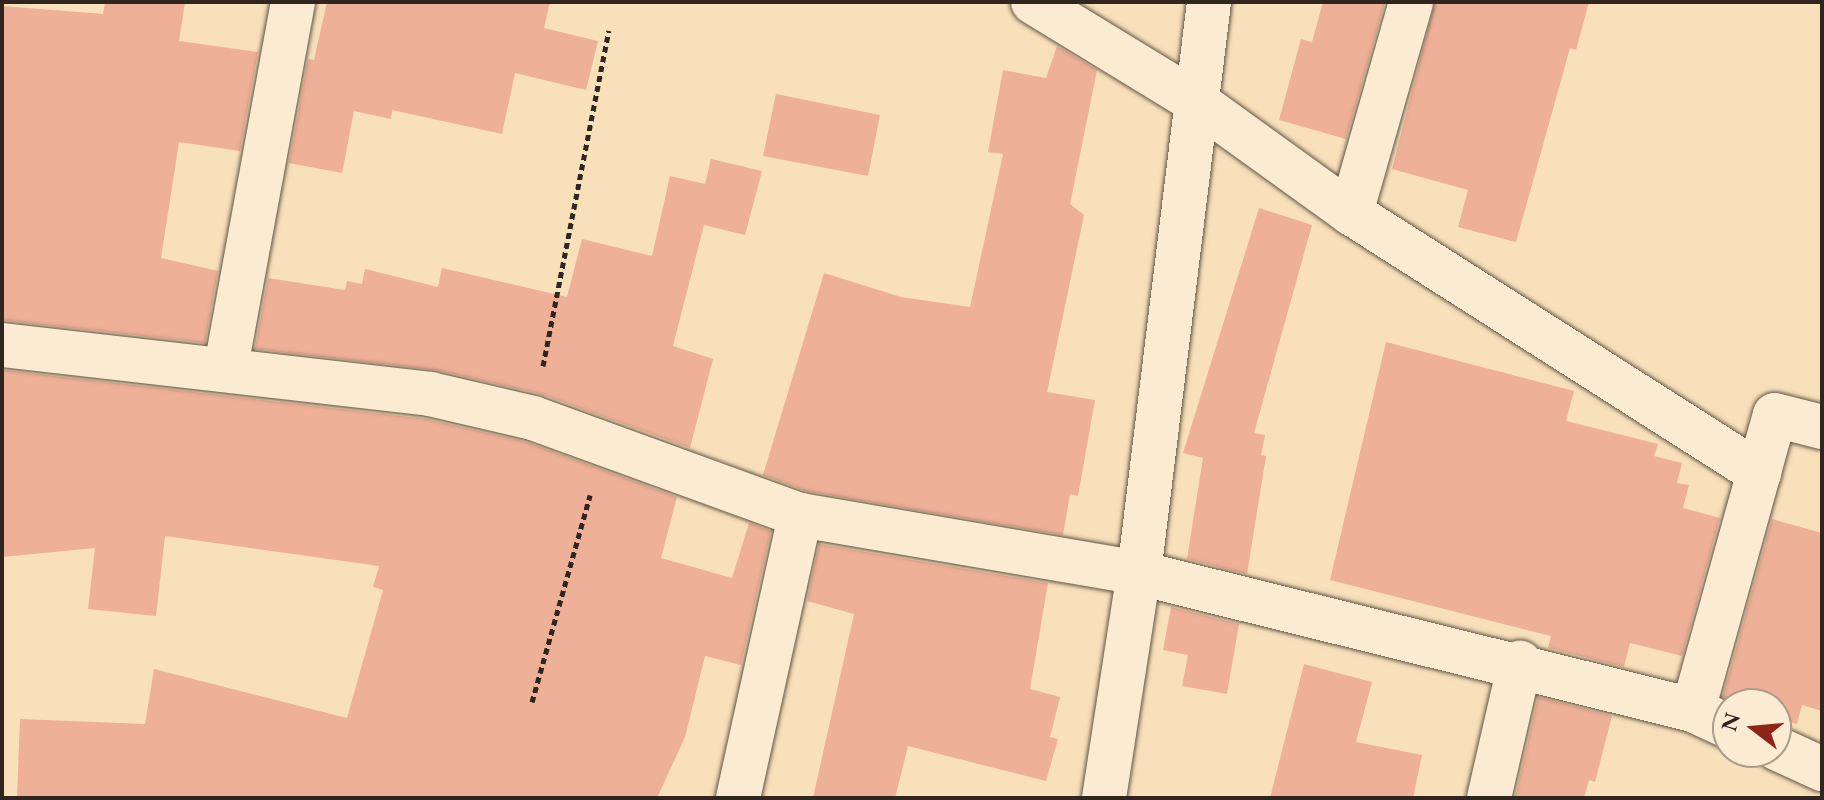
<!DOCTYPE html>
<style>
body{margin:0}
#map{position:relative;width:1824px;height:800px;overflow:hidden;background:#f8e0ba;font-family:"EB Garamond",serif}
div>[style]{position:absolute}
.building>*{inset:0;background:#eeb096}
.path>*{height:5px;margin-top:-2.5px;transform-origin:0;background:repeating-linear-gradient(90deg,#30251f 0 6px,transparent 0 10px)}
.roads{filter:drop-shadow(0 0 2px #625446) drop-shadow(0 0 2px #625446)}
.minor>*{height:44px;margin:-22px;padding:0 22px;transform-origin:22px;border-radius:22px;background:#faebd2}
span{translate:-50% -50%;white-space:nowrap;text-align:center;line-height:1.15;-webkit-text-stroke:6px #faebd2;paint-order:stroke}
.frame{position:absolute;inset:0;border:4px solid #30251f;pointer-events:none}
.north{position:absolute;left:1712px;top:688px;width:80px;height:80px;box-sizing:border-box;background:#faebd2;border:2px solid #a99c8a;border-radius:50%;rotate:286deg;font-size:22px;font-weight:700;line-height:32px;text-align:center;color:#30251f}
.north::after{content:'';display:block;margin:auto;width:28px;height:36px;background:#8f2418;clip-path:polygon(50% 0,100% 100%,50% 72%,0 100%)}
</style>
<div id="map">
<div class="building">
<i style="clip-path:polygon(105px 2px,185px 2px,179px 41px,258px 52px,240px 151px,179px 142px,161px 258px,218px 271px,205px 343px,2px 320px,2px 6px,103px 14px)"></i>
<i style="clip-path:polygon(327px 2px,550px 2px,544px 28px,598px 41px,586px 90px,515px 73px,502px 134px,392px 110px,391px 119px,354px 111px,342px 173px,289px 163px,308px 59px,314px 60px)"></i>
<i style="clip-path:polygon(1323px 2px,1385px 2px,1346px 139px,1279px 120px,1301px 39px,1312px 42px)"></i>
<i style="clip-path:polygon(1435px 2px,1589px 2px,1576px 50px,1570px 48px,1516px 242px,1458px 227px,1468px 190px,1392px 169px)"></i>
<i style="clip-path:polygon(1057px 46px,1097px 70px,1070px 204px,1084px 215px,1047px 392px,1095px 400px,1078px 496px,1070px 494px,1063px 535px,806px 491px,763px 475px,824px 273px,901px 297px,970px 307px,1003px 154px,988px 152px,1003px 70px,1046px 78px)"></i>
<i style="clip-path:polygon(776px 94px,880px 115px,868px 176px,763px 156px)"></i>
<i style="clip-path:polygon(711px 159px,762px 171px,745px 235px,704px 225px,673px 346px,713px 359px,690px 448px,541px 394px,436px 370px,255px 349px,268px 278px,345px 290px,347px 281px,362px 284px,365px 269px,438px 287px,442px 268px,567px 297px,582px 239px,652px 256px,670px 176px,705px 184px)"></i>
<i style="clip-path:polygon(1259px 208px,1312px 225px,1254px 433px,1265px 435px,1261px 455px,1266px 456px,1247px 574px,1187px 559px,1203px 458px,1183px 453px)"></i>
<i style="clip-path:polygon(1386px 342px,1574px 391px,1566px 421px,1658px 444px,1654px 456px,1682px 463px,1677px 483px,1689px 485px,1683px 508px,1720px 518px,1682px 656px,1630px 643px,1624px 667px,1548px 648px,1551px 636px,1330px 580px)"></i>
<i style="clip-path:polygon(2px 370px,426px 419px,526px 442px,677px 497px,661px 558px,732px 578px,749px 523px,771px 531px,741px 665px,705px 656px,685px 737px,657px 798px,17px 798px,20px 719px,145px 724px,154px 669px,347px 718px,383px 590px,373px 587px,379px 566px,165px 536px,156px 616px,88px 609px,95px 548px,2px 557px)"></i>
<i style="clip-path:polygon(1772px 519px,1822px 533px,1822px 711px,1802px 705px,1797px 724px,1776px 719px,1776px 704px,1739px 704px,1723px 696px)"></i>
<i style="clip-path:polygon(819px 544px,1048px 583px,1030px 689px,1060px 697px,1050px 737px,1058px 739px,1046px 781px,908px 746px,895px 798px,813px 798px,854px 614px,807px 601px)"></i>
<i style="clip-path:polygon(1171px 607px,1239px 624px,1227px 694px,1182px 686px,1188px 655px,1163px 650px)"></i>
<i style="clip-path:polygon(1304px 664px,1372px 682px,1356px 742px,1422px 755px,1413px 798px,1270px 798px)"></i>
<i style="clip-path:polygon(1538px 697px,1612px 716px,1595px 782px,1589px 780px,1584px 798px,1515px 798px)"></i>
</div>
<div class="path">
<i style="left:543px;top:366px;width:342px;rotate:-78.9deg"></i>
<i style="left:532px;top:702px;width:215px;rotate:-74.3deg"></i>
</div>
<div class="roads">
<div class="minor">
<i style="left:1033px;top:2px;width:192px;rotate:31.4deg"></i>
<i style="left:1197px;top:102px;width:190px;rotate:35.8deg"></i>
<i style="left:1351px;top:213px;width:484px;rotate:32.5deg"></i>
<i style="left:1351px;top:213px;width:219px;rotate:-74.1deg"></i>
<i style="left:2px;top:345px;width:431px;rotate:6.5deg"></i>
<i style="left:430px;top:394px;width:106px;rotate:13.1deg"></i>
<i style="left:533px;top:418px;width:284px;rotate:20deg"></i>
<i style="left:800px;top:515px;width:344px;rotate:9.7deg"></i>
<i style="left:1139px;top:573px;width:571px;rotate:13.89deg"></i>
<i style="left:1693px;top:710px;width:306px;rotate:-74.5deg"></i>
<i style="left:1775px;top:415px;width:49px;rotate:14.3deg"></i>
<i style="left:226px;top:367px;width:371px;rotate:-79.6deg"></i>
<i style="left:1693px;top:710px;width:38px;rotate:25deg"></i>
<i style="left:1776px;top:748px;width:51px;rotate:24.5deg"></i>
<i style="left:738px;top:798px;width:290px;rotate:-77.6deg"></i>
<i style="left:1104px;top:798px;width:228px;rotate:-81.2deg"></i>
<i style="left:1139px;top:573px;width:575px;rotate:-83.01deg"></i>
<i style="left:1489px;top:798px;width:139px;rotate:-77.1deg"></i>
</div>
</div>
<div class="frame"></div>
<div class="north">N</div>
</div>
